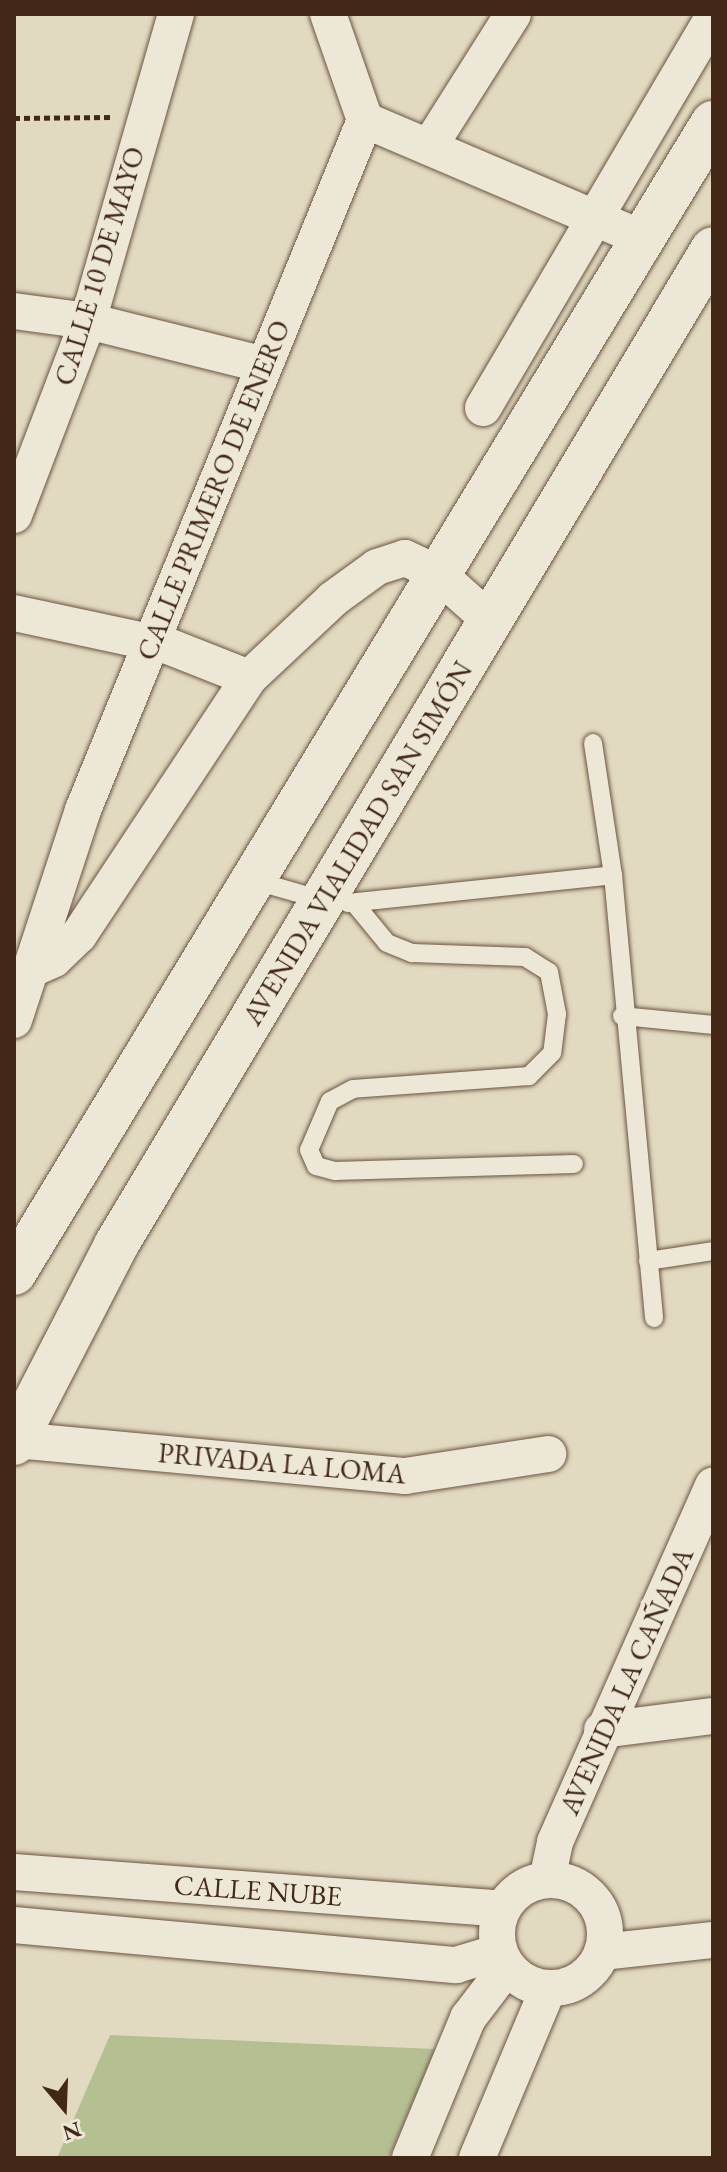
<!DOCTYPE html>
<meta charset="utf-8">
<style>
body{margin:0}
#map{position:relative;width:727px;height:2172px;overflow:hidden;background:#e2dac0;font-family:"EB Garamond",serif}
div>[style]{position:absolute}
.green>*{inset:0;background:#b4bf92}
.path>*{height:5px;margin-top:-2.5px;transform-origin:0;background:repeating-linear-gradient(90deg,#442817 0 6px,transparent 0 10px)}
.roads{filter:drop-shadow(0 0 2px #6c5441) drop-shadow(0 0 2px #6c5441)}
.service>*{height:18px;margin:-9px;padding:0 9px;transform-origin:9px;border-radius:9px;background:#ece7d6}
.minor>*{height:36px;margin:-18px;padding:0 18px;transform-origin:18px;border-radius:18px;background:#ece7d6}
.minor>.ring{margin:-18px;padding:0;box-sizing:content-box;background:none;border:36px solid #ece7d6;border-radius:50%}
.secondary>*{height:44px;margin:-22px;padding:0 22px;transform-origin:22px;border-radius:22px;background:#ece7d6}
span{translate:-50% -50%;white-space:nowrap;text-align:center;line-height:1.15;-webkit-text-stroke:8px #ece7d6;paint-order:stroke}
.street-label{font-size:28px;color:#442817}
.frame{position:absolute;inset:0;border:16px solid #442817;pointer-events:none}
.north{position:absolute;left:24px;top:2068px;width:80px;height:80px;-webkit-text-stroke:6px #ece7d6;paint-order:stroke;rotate:161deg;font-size:22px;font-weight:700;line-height:32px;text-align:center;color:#442817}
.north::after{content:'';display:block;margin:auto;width:28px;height:36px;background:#442817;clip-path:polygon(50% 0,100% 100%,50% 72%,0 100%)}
</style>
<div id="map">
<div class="green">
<i style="clip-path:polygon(110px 2035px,435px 2049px,389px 2158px,57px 2158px)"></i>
</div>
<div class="path">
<i style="left:14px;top:118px;width:99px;rotate:-0.6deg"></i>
</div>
<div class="roads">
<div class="service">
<i style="left:593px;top:743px;width:134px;rotate:81.4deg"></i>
<i style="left:613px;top:875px;width:445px;rotate:84.7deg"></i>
<i style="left:256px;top:881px;width:69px;rotate:16.1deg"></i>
<i style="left:348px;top:903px;width:266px;rotate:-6deg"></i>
<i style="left:355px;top:904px;width:50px;rotate:50.6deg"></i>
<i style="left:387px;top:943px;width:27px;rotate:22deg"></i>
<i style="left:412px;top:953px;width:113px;rotate:2deg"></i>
<i style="left:525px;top:957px;width:28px;rotate:32deg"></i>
<i style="left:549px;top:972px;width:43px;rotate:79.2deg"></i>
<i style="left:557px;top:1014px;width:39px;rotate:97deg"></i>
<i style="left:552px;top:1053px;width:33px;rotate:135deg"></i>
<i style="left:529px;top:1076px;width:176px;rotate:175.8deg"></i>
<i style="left:353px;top:1089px;width:26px;rotate:152deg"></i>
<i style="left:330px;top:1101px;width:53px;rotate:113.2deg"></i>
<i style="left:309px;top:1150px;width:17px;rotate:66deg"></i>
<i style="left:316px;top:1166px;width:20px;rotate:15deg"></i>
<i style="left:335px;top:1171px;width:239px;rotate:-1.7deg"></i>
<i style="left:622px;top:1016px;width:91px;rotate:5.6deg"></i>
<i style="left:648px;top:1261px;width:66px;rotate:-8.7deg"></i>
</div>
<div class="minor">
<i style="left:365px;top:120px;width:303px;rotate:23.1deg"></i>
<i style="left:429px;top:147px;width:157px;rotate:-57.7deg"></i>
<i style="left:14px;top:311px;width:75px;rotate:7.7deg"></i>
<i style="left:88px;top:321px;width:181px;rotate:14deg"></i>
<i style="left:483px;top:408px;width:453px;rotate:-59.5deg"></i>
<i style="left:14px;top:515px;width:208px;rotate:-69.1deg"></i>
<i style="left:88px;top:321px;width:319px;rotate:-74deg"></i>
<i style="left:14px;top:613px;width:157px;rotate:12.1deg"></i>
<i style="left:168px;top:646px;width:87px;rotate:21.6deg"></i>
<i style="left:32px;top:969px;width:24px;rotate:-24deg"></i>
<i style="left:54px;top:959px;width:35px;rotate:-44deg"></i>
<i style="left:79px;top:935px;width:308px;rotate:-56.5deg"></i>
<i style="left:249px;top:678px;width:115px;rotate:-43.2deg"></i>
<i style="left:333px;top:599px;width:54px;rotate:-36deg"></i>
<i style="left:377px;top:567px;width:29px;rotate:-18deg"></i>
<i style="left:405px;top:558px;width:35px;rotate:25deg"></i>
<i style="left:437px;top:573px;width:74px;rotate:41.7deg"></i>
<i style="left:14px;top:1020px;width:221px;rotate:-71.8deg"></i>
<i style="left:83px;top:810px;width:745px;rotate:-67.77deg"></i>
<i style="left:365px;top:120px;width:112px;rotate:-109.2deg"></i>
<i style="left:16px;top:1440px;width:391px;rotate:5.3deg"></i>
<i style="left:405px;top:1476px;width:145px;rotate:-8.7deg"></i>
<i style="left:602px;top:1730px;width:112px;rotate:-7.2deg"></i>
<i style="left:14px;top:1872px;width:490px;rotate:4.3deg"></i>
<i style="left:547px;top:1880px;width:39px;rotate:-78deg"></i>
<i style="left:555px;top:1842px;width:390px;rotate:-66.1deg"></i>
<i class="ring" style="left:497px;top:1880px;width:72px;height:72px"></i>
<i style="left:14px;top:1925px;width:444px;rotate:5.2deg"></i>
<i style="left:456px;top:1965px;width:45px;rotate:-16.8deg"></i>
<i style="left:602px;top:1952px;width:112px;rotate:-6.2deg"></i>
<i style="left:410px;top:2158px;width:152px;rotate:-67.5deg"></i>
<i style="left:468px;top:2018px;width:64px;rotate:-52.6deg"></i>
<i style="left:477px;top:2158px;width:183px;rotate:-67.2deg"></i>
</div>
<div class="secondary">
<i style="left:14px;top:1273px;width:1346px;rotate:-58.71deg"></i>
<i style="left:14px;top:1443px;width:223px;rotate:-62.7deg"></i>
<i style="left:116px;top:1245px;width:1161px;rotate:-59.06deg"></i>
</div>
</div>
<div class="street-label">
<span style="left:99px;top:266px;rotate:-73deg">CALLE 10 DE MAYO</span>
<span style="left:213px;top:490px;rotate:-68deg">CALLE PRIMERO DE ENERO</span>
<span style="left:357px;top:843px;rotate:-59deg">AVENIDA VIALIDAD SAN SIMÓN</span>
<span style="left:282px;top:1463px;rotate:5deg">PRIVADA LA LOMA</span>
<span style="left:626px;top:1681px;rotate:-66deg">AVENIDA LA CAÑADA</span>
<span style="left:258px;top:1890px;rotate:4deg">CALLE NUBE</span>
</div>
<div class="frame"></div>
<div class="north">N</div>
</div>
